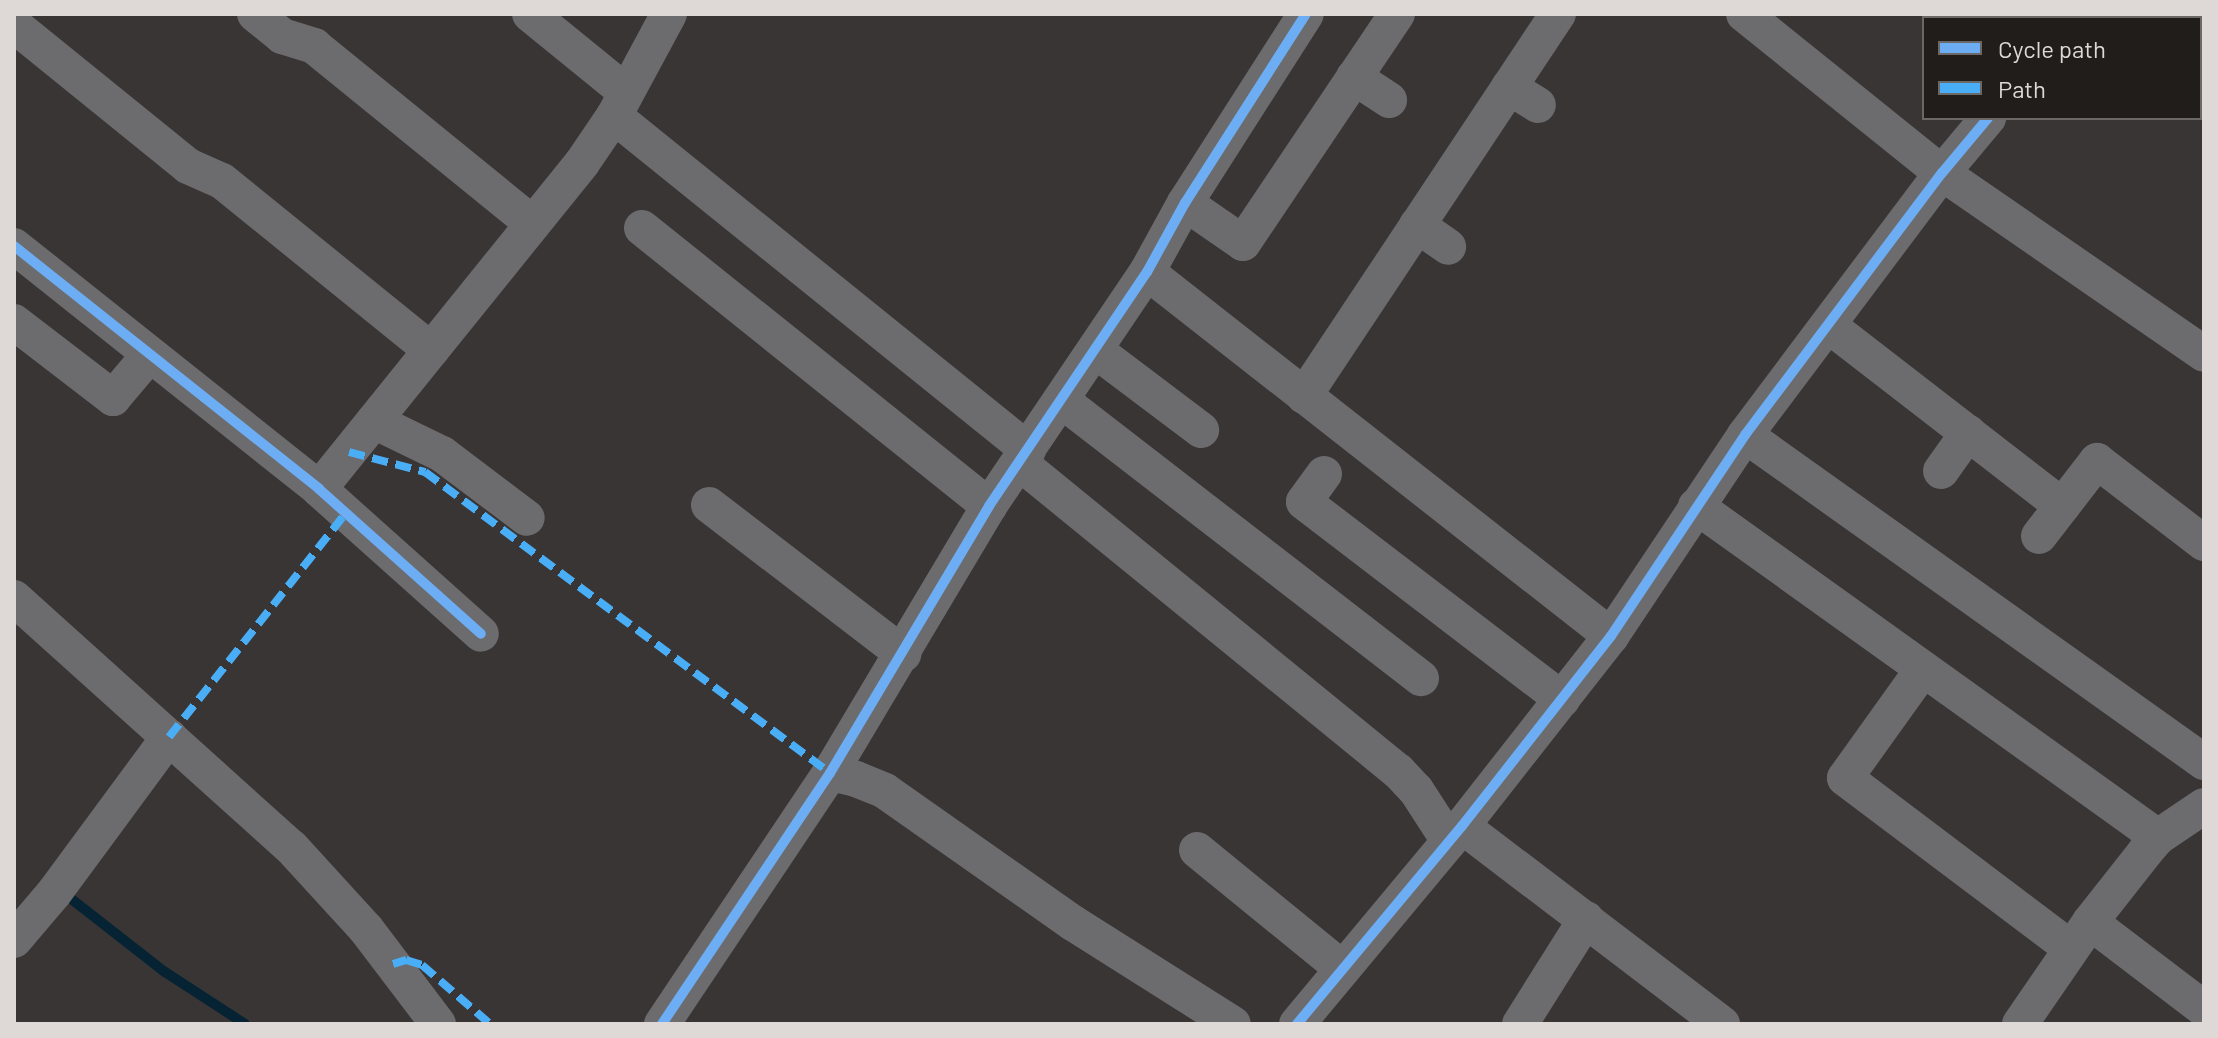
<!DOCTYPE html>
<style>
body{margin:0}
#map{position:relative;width:2218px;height:1038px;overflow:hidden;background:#393534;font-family:Barlow,sans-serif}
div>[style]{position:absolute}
.stream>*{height:10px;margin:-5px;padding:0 5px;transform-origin:5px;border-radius:5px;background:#062334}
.minor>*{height:36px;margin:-18px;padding:0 18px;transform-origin:18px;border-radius:18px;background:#6c6b6d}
.quiet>*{height:8px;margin-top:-4px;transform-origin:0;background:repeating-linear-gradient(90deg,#49aef6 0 16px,transparent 0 24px)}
.cycleway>*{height:10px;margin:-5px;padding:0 5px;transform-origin:5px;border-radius:5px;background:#6dadf4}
span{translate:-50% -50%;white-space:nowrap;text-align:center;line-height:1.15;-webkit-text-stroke:7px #201d1b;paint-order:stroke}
.frame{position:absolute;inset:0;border:16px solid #ded9d7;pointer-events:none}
.legend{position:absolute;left:1922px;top:16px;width:280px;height:104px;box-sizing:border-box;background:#201d1b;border:2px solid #6c6866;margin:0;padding:10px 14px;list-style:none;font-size:24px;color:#ded9d7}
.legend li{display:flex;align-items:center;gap:16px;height:40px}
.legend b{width:40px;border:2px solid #6c6866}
</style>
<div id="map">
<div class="stream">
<i style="left:65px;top:894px;width:127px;rotate:38deg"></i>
<i style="left:165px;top:972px;width:95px;rotate:33deg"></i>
</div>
<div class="minor">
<i style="left:255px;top:14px;width:35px;rotate:39deg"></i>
<i style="left:282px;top:36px;width:34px;rotate:17deg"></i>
<i style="left:314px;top:46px;width:282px;rotate:39.1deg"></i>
<i style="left:530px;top:14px;width:124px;rotate:39.1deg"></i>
<i style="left:1744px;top:14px;width:254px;rotate:38.8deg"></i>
<i style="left:1942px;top:173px;width:318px;rotate:34.6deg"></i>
<i style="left:2072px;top:18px;width:5px;rotate:-53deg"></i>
<i style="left:14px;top:25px;width:224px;rotate:39deg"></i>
<i style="left:188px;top:166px;width:37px;rotate:24deg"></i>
<i style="left:222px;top:181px;width:269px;rotate:39deg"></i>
<i style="left:1354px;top:77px;width:42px;rotate:33.3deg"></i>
<i style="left:1509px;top:87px;width:34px;rotate:32deg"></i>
<i style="left:614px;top:116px;width:532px;rotate:38.9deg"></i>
<i style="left:1185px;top:203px;width:70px;rotate:34.6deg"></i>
<i style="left:1243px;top:243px;width:276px;rotate:-56.1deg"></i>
<i style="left:1417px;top:225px;width:38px;rotate:35deg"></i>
<i style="left:642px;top:228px;width:445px;rotate:38.7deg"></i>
<i style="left:14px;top:246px;width:390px;rotate:38.5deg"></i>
<i style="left:319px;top:489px;width:217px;rotate:41.8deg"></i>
<i style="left:1147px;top:272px;width:590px;rotate:38.11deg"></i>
<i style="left:14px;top:322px;width:125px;rotate:37.5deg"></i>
<i style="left:113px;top:398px;width:57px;rotate:-49.9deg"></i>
<i style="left:1828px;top:325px;width:296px;rotate:37.7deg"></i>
<i style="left:1095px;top:350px;width:133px;rotate:37deg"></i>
<i style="left:1304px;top:396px;width:459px;rotate:-56.4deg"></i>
<i style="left:1061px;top:400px;width:455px;rotate:37.7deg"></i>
<i style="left:374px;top:421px;width:76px;rotate:25.9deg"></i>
<i style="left:442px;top:454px;width:106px;rotate:37deg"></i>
<i style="left:1745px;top:435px;width:564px;rotate:35.47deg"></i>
<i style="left:1020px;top:463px;width:488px;rotate:39.2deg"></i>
<i style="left:1398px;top:771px;width:26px;rotate:47deg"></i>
<i style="left:1416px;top:790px;width:61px;rotate:57.1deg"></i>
<i style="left:1941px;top:471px;width:47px;rotate:-54.6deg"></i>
<i style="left:1324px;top:474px;width:34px;rotate:126deg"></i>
<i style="left:1304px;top:502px;width:325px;rotate:37.4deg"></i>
<i style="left:319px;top:489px;width:419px;rotate:-51.1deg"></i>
<i style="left:582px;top:163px;width:57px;rotate:-55.8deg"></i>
<i style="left:614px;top:116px;width:116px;rotate:-61.7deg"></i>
<i style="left:709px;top:505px;width:245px;rotate:37.5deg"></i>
<i style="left:1696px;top:506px;width:568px;rotate:35.62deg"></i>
<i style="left:2039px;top:536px;width:95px;rotate:-52.3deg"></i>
<i style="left:2097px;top:461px;width:135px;rotate:37.5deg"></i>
<i style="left:14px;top:598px;width:372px;rotate:42deg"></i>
<i style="left:291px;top:847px;width:111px;rotate:47.6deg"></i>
<i style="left:366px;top:929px;width:119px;rotate:52.8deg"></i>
<i style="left:1923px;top:669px;width:134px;rotate:125.6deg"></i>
<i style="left:1845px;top:778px;width:283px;rotate:37deg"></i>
<i style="left:830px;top:773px;width:27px;rotate:13deg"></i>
<i style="left:856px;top:779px;width:31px;rotate:22deg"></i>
<i style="left:885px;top:791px;width:230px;rotate:35.1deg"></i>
<i style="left:1073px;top:923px;width:189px;rotate:32.3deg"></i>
<i style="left:1462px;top:826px;width:327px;rotate:37.3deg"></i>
<i style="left:1197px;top:850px;width:188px;rotate:39.2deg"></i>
<i style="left:2090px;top:922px;width:143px;rotate:37.3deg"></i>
<i style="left:14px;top:940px;width:62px;rotate:-49.6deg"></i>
<i style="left:54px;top:893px;width:194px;rotate:-53.6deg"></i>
<i style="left:662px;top:1024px;width:302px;rotate:-56.2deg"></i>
<i style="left:830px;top:773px;width:311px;rotate:-59.2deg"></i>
<i style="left:989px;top:506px;width:282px;rotate:-56deg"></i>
<i style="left:1147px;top:272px;width:79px;rotate:-61.2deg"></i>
<i style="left:1185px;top:203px;width:224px;rotate:-57.4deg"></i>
<i style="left:1297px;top:1024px;width:258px;rotate:-50.2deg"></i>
<i style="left:1462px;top:826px;width:241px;rotate:-51.9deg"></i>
<i style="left:1611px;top:636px;width:242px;rotate:-56.3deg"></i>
<i style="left:1745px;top:435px;width:328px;rotate:-53.1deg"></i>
<i style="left:1942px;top:173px;width:72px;rotate:-50.1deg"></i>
<i style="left:1520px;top:1024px;width:124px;rotate:-57.8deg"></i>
<i style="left:2020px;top:1024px;width:124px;rotate:-55.5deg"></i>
<i style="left:2090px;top:922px;width:89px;rotate:-51.8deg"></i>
<i style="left:2145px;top:852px;width:20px;rotate:-49deg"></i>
<i style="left:2158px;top:837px;width:55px;rotate:-34deg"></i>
</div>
<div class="quiet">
<i style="left:349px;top:452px;width:79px;rotate:14.7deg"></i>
<i style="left:425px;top:472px;width:505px;rotate:36.62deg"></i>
<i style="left:169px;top:737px;width:285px;rotate:-51.7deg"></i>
<i style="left:393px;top:964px;width:14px;rotate:-17deg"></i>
<i style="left:406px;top:960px;width:17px;rotate:17deg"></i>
<i style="left:422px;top:965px;width:90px;rotate:40.9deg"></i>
</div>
<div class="cycleway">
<i style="left:14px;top:246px;width:390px;rotate:38.5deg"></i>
<i style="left:319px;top:489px;width:217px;rotate:41.8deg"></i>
<i style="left:662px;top:1024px;width:302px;rotate:-56.2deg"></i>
<i style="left:830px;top:773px;width:311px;rotate:-59.2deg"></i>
<i style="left:989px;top:506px;width:282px;rotate:-56deg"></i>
<i style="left:1147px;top:272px;width:79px;rotate:-61.2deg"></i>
<i style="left:1185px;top:203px;width:224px;rotate:-57.4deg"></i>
<i style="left:1297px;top:1024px;width:258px;rotate:-50.2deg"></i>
<i style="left:1462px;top:826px;width:241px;rotate:-51.9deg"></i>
<i style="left:1611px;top:636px;width:242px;rotate:-56.3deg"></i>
<i style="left:1745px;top:435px;width:328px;rotate:-53.1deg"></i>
<i style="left:1942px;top:173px;width:72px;rotate:-50.1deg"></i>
</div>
<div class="frame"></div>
<ul class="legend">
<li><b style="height:10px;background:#6dadf4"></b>Cycle path</li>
<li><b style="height:10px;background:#49aef6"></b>Path</li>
</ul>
</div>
